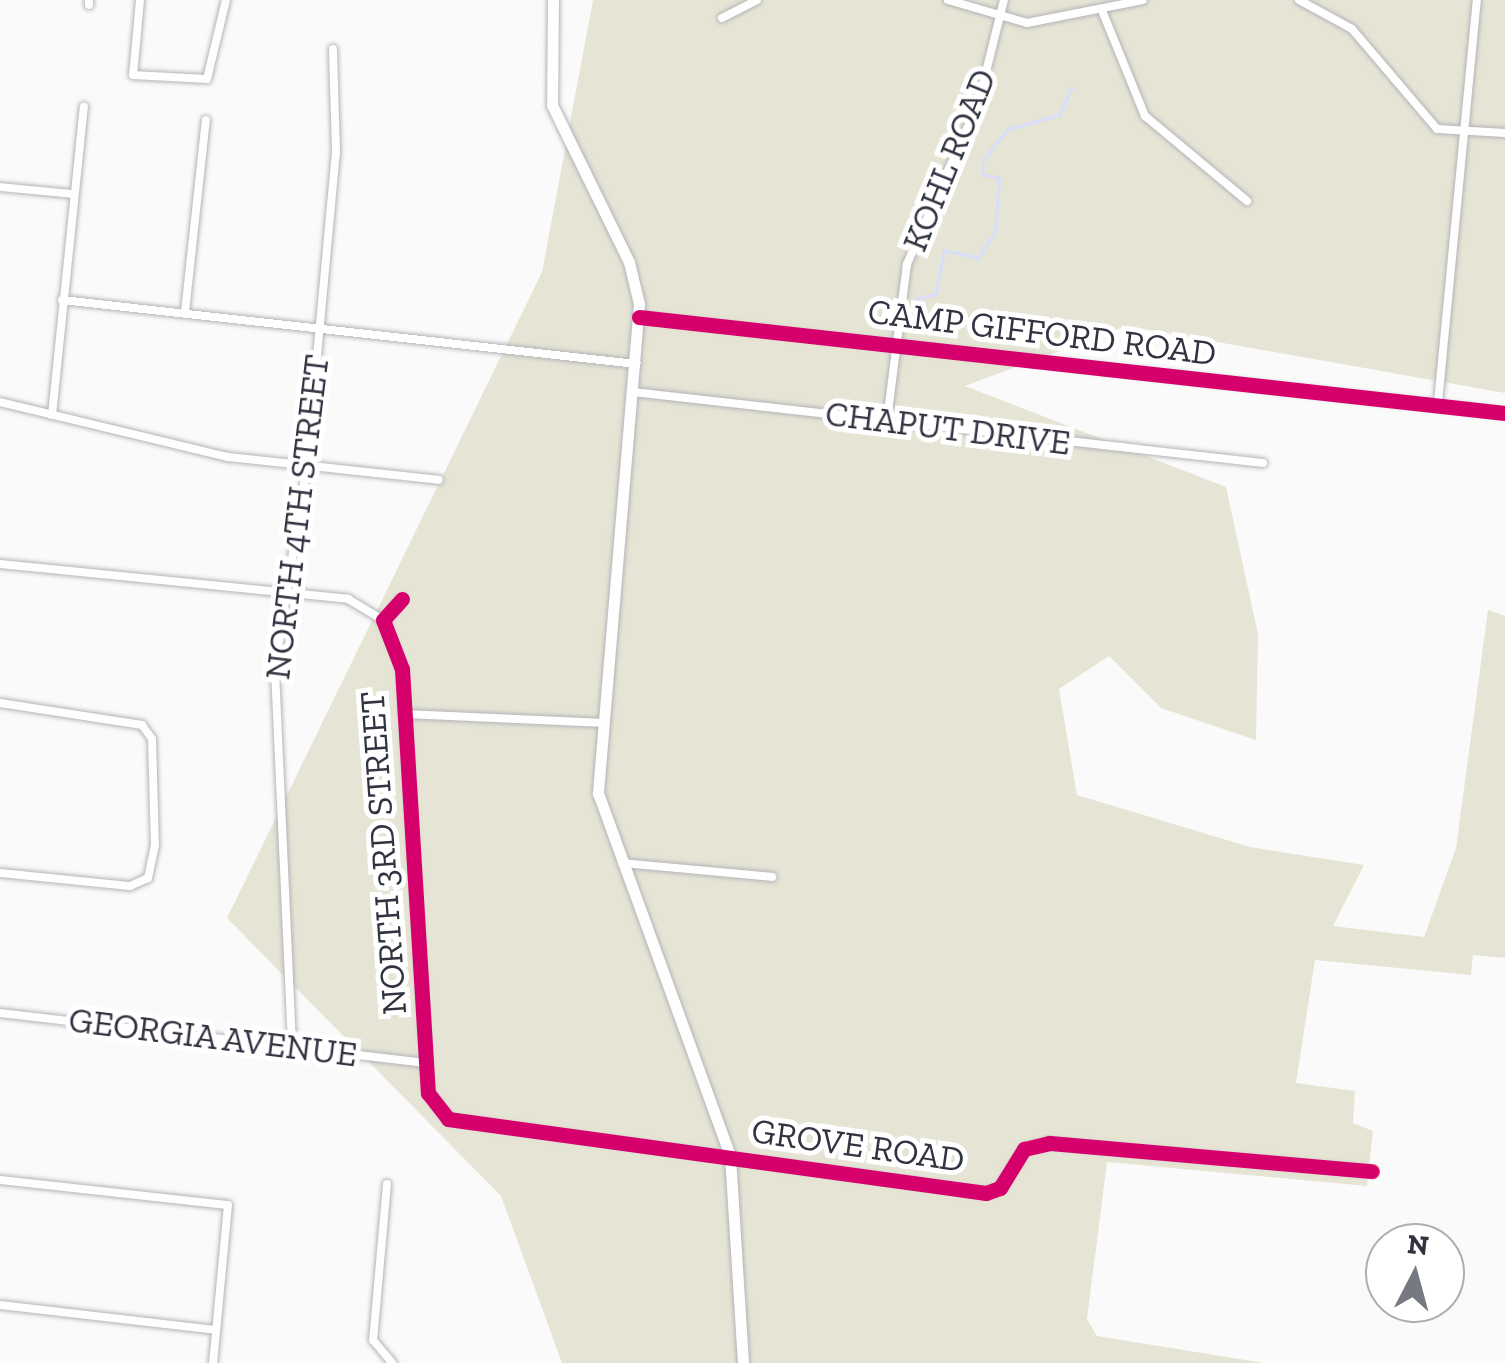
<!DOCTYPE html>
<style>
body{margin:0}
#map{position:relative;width:1505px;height:1363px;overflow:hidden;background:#fafafa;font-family:"Zilla Slab",serif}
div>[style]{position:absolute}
.green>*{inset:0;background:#e6e5d5}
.stream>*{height:2.5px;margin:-1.25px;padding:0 1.25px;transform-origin:1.25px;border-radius:1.25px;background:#d8ddfb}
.roads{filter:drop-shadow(0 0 2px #b4b4ba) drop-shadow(0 0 2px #b4b4ba)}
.street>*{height:8px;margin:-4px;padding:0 4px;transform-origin:4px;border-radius:4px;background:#fefefe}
.secondary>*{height:11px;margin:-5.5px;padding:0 5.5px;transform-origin:5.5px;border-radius:5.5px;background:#fefefe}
.cycleway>*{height:15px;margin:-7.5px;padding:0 7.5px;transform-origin:7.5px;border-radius:7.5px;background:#d6006c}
span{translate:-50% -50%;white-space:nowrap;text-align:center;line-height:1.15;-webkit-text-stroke:10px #fff;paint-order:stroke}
.street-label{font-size:35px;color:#313341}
.north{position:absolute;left:1365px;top:1223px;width:100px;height:100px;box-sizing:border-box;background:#fff;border:2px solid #adadb3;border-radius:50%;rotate:6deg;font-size:28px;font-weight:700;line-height:40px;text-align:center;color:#313341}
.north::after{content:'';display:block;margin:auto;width:35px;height:45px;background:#777982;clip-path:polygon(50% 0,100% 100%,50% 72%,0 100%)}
</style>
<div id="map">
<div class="green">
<i style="clip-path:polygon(593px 0,1505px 0,1505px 393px,1127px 326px,965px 386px,1226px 487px,1258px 634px,1256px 740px,1161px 708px,1109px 656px,1059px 689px,1077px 795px,1250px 847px,1364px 865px,1333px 926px,1424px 937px,1456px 848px,1488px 610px,1505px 616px,1505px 958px,1473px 955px,1471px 975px,1315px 960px,1296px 1083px,1355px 1091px,1353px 1123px,1373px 1131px,1367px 1186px,1107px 1162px,1087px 1319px,1097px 1336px,1264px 1363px,562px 1363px,501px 1196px,227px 918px,542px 272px)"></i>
</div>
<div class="stream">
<i style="left:937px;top:334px;width:41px;rotate:-119.1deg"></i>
<i style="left:917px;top:298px;width:19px;rotate:-12deg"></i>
<i style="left:936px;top:294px;width:45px;rotate:-79.7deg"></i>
<i style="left:944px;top:250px;width:35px;rotate:13deg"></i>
<i style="left:978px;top:258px;width:31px;rotate:-57deg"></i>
<i style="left:995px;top:232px;width:54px;rotate:-85.8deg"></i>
<i style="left:999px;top:178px;width:17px;rotate:-170deg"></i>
<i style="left:982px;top:175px;width:14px;rotate:-90deg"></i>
<i style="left:982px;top:161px;width:41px;rotate:-50.9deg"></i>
<i style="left:1008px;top:129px;width:53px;rotate:-15.4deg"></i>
<i style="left:1059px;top:115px;width:29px;rotate:-65deg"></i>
</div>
<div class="roads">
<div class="street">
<i style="left:140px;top:0;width:75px;rotate:95.3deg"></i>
<i style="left:133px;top:75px;width:74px;rotate:3.1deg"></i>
<i style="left:207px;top:79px;width:81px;rotate:-76.5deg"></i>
<i style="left:948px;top:0;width:82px;rotate:16.2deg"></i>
<i style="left:1027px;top:23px;width:118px;rotate:-11.2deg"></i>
<i style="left:1299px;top:0;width:60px;rotate:28.7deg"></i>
<i style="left:1352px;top:29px;width:131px;rotate:49.6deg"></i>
<i style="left:1437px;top:129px;width:68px;rotate:3.4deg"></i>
<i style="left:89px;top:5px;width:5px;rotate:-90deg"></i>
<i style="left:1103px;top:13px;width:111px;rotate:67.8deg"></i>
<i style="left:1145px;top:116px;width:133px;rotate:39.8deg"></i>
<i style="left:722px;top:18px;width:39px;rotate:-27deg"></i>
<i style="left:0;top:187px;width:73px;rotate:5.5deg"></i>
<i style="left:62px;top:300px;width:578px;rotate:6.36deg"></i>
<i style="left:185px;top:312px;width:193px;rotate:-83.8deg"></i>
<i style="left:639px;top:317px;width:871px;rotate:6.33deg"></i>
<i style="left:633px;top:392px;width:634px;rotate:6.43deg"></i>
<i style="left:0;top:402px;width:235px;rotate:13.6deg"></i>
<i style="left:228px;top:457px;width:212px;rotate:6.2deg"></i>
<i style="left:1438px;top:403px;width:405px;rotate:-84.5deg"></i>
<i style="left:52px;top:415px;width:310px;rotate:-84.1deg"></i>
<i style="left:887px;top:420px;width:157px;rotate:-82.7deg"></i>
<i style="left:907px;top:264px;width:175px;rotate:-66.1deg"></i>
<i style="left:978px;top:104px;width:107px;rotate:-76deg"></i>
<i style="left:0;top:564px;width:350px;rotate:5.7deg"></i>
<i style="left:348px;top:599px;width:41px;rotate:31deg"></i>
<i style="left:402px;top:599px;width:28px;rotate:132deg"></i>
<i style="left:383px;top:620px;width:53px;rotate:68.8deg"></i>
<i style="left:402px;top:669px;width:425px;rotate:86.5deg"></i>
<i style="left:428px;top:1093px;width:33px;rotate:52deg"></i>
<i style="left:448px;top:1119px;width:543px;rotate:7.83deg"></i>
<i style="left:986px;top:1193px;width:15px;rotate:-20deg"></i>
<i style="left:1000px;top:1188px;width:46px;rotate:-58.4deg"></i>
<i style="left:1024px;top:1149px;width:26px;rotate:-13deg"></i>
<i style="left:1049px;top:1143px;width:324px;rotate:5deg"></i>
<i style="left:0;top:703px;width:144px;rotate:8.8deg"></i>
<i style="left:142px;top:725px;width:17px;rotate:54deg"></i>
<i style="left:152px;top:739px;width:106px;rotate:88.4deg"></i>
<i style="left:155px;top:845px;width:34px;rotate:102deg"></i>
<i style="left:148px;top:878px;width:20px;rotate:156deg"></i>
<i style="left:130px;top:886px;width:131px;rotate:-174.3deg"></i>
<i style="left:404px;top:714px;width:197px;rotate:2.6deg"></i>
<i style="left:622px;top:863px;width:151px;rotate:5.3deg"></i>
<i style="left:0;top:1013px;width:429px;rotate:6.7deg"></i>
<i style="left:292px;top:1045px;width:379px;rotate:-92.6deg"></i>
<i style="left:275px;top:666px;width:205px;rotate:-81deg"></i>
<i style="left:307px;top:464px;width:313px;rotate:-84.7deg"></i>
<i style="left:336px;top:152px;width:103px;rotate:-91.7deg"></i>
<i style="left:0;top:1180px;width:229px;rotate:6.3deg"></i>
<i style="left:228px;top:1205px;width:159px;rotate:95.4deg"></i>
<i style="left:387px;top:1184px;width:157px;rotate:95.1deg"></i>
<i style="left:373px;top:1340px;width:30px;rotate:50deg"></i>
<i style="left:0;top:1305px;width:217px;rotate:6.6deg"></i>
</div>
<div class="secondary">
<i style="left:553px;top:0;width:105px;rotate:90.5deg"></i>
<i style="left:552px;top:105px;width:175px;rotate:63.9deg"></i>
<i style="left:629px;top:262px;width:43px;rotate:76.6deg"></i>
<i style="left:639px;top:304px;width:491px;rotate:94.8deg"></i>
<i style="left:598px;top:793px;width:386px;rotate:70deg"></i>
<i style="left:730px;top:1156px;width:207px;rotate:86.4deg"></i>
</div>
</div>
<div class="cycleway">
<i style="left:639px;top:317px;width:871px;rotate:6.33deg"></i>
<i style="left:402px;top:599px;width:28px;rotate:132deg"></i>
<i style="left:383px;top:620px;width:53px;rotate:68.8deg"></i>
<i style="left:402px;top:669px;width:425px;rotate:86.5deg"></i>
<i style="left:428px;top:1093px;width:33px;rotate:52deg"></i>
<i style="left:448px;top:1119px;width:543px;rotate:7.83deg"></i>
<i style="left:986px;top:1193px;width:15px;rotate:-20deg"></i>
<i style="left:1000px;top:1188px;width:46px;rotate:-58.4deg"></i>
<i style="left:1024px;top:1149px;width:26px;rotate:-13deg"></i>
<i style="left:1049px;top:1143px;width:324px;rotate:5deg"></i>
</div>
<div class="street-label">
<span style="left:949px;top:160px;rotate:-68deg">KOHL ROAD</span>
<span style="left:1042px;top:332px;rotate:7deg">CAMP GIFFORD ROAD</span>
<span style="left:948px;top:428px;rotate:7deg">CHAPUT DRIVE</span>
<span style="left:297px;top:517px;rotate:-83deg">NORTH 4TH STREET</span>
<span style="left:383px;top:853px;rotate:-94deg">NORTH 3RD STREET</span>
<span style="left:213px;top:1037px;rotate:7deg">GEORGIA AVENUE</span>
<span style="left:858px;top:1145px;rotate:8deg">GROVE ROAD</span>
</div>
<div class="north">N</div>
</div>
